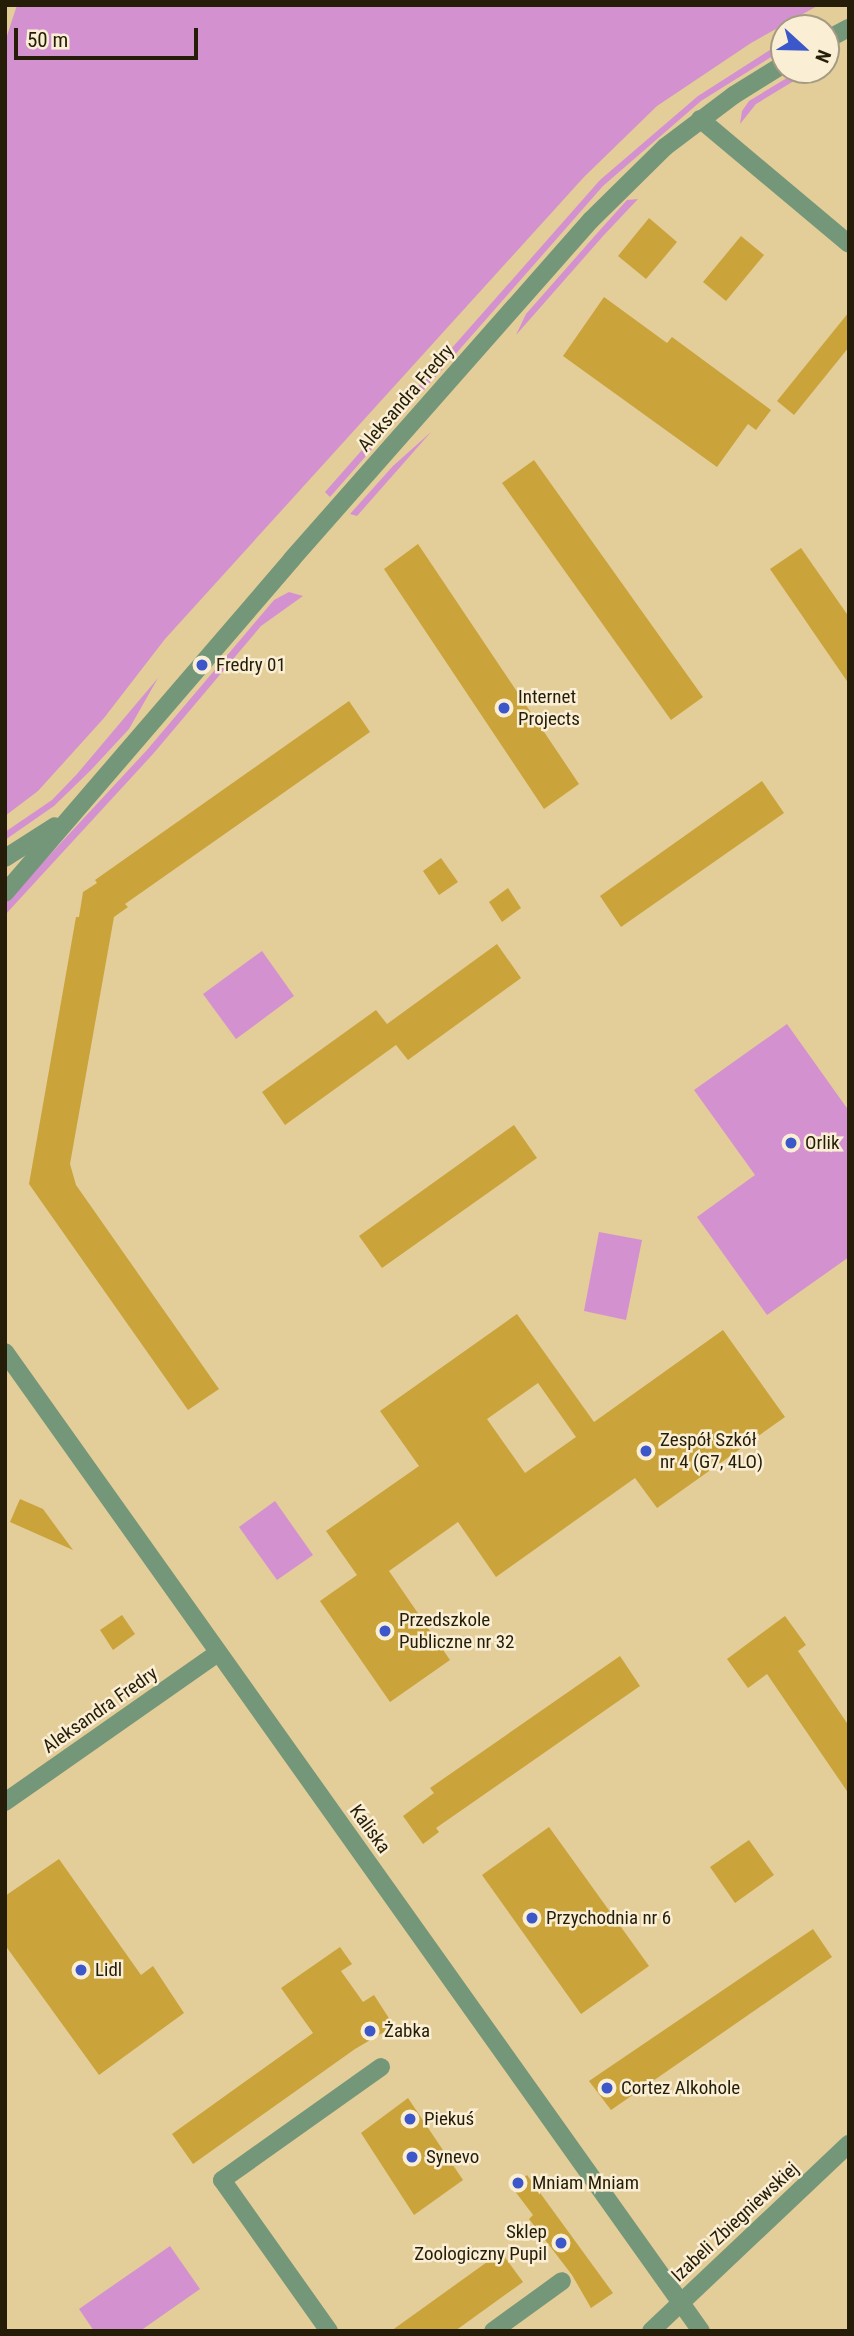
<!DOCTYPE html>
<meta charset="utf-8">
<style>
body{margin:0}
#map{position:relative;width:854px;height:2336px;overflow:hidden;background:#e3cd99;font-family:"Roboto Condensed",sans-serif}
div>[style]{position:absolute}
.green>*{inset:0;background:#d491d0}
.building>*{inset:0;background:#caa43b}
.minor>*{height:18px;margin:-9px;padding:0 9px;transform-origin:9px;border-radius:9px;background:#759779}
.dots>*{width:19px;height:19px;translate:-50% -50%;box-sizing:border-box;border:4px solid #faefd5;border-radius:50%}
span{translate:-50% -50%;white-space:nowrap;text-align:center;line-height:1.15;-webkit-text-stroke:5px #faefd5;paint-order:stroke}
.street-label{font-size:19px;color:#251d08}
.poi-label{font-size:19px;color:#251d08}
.left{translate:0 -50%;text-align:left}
.right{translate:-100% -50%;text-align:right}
.frame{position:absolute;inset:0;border:7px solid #251d08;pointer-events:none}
.north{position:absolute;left:770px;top:14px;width:70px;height:70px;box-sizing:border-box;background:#faefd5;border:2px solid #a59b83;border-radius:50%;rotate:112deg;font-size:19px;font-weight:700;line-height:28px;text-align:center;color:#251d08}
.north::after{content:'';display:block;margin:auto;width:24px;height:32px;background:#3b57c9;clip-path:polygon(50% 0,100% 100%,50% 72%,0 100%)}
.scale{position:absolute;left:14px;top:28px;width:184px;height:32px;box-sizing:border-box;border:4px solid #251d08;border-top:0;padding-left:9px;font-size:21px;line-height:24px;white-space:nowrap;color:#251d08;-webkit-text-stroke:5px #faefd5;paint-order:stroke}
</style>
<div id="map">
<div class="green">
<i style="clip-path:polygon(17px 5px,819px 5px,751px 43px,657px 106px,584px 177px,165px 639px,104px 718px,38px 791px,5px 816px,5px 42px)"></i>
<i style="clip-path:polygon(784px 41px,784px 49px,701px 101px,603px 186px,330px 497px,325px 492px,600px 180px,698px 96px)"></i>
<i style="clip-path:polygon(800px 70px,812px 70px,756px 104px,740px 124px,742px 111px,749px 101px)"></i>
<i style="clip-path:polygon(638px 199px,604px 235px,516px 335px,526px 314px,600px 230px,627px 200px)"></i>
<i style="clip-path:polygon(431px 432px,357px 516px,350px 514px,393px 466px)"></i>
<i style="clip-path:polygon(289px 592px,303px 596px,261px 626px,153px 754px,5px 915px,5px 903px,147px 750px,274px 600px)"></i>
<i style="clip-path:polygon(158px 678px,129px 729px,91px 770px,54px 806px,5px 840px,5px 832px,52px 800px,77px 774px)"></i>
<i style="clip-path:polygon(262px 951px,294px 996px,236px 1039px,203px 994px)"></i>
<i style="clip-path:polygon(787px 1024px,849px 1111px,849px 1257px,767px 1315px,697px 1217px,755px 1175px,694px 1090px)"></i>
<i style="clip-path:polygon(599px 1232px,642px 1240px,626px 1320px,584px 1311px)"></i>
<i style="clip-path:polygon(275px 1501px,313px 1555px,277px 1580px,239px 1527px)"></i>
<i style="clip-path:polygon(170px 2246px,200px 2289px,140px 2331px,94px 2331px,79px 2309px)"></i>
</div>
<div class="building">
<i style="clip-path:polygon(649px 218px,677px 242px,646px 279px,618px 256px)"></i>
<i style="clip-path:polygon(741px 236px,764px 255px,726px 301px,703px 282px)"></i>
<i style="clip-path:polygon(604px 297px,667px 343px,672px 337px,771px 410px,756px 430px,748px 424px,717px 467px,563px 356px)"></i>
<i style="clip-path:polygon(849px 312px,849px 347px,794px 415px,777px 401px)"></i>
<i style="clip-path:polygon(534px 460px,703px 697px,671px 720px,502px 483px)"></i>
<i style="clip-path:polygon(418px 544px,579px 784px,544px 809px,384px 569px)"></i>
<i style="clip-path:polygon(801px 548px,849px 617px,849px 684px,770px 569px)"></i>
<i style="clip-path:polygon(349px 701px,370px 732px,125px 904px,128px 907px,114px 917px,70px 1164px,76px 1185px,219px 1389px,188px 1410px,29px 1184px,76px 917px,79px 917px,83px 892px,97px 883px,95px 880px)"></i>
<i style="clip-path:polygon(762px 781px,784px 813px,621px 927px,600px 896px)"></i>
<i style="clip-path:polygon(441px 858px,458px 882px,439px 895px,423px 871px)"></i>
<i style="clip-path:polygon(508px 888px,521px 908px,502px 922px,489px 902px)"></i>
<i style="clip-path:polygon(497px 944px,521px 978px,408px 1060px,396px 1045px,285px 1125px,262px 1092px,376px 1010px,387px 1024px)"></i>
<i style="clip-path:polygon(514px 1125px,537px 1158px,382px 1268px,359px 1236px)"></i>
<i style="clip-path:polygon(evenodd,517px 1314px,594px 1422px,723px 1330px,785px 1417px,657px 1508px,635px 1478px,496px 1577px,458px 1522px,389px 1571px,450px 1660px,390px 1702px,320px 1601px,357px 1575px,326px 1531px,419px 1466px,380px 1411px,517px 1314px,538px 1383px,576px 1437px,525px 1473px,487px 1419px,538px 1383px)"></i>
<i style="clip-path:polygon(20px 1499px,43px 1509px,73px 1550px,10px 1522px)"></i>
<i style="clip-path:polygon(122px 1615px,135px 1634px,113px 1650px,100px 1630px)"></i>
<i style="clip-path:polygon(785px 1616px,806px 1645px,798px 1651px,849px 1726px,849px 1794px,767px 1674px,748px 1688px,727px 1659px)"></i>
<i style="clip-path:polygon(620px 1656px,640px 1686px,436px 1828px,439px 1832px,423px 1844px,403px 1816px,434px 1793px,430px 1788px)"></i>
<i style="clip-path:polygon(549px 1827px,649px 1966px,581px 2014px,482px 1875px)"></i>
<i style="clip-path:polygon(749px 1840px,774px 1875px,735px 1903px,710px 1867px)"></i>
<i style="clip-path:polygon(59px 1859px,141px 1975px,153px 1966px,184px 2013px,99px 2075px,5px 1945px,5px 1896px)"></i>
<i style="clip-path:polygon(813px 1929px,832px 1957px,611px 2110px,589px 2081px)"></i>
<i style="clip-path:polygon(340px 1947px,352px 1964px,341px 1971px,363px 2002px,374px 1995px,394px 2026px,355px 2049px,193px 2164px,172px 2134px,313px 2033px,281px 1988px)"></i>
<i style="clip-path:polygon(408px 2098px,463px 2180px,414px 2215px,361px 2133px)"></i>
<i style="clip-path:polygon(527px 2175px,613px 2293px,591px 2308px,572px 2275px,529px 2219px,533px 2215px,511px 2186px)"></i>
<i style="clip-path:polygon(501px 2252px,523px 2282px,455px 2331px,391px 2331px)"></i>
</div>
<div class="minor">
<i style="left:826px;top:40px;width:26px;rotate:-28deg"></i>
<i style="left:700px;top:119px;width:194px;rotate:40deg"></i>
<i style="left:5px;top:858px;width:59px;rotate:-32.6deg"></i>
<i style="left:5px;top:893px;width:440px;rotate:-49.3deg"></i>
<i style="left:292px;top:559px;width:452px;rotate:-48.6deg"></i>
<i style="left:591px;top:220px;width:104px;rotate:-44.6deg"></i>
<i style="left:665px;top:147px;width:86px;rotate:-37deg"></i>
<i style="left:734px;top:95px;width:59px;rotate:-31.8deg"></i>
<i style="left:5px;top:1352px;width:1201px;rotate:54.59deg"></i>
<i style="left:5px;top:1802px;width:260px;rotate:-35deg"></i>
<i style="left:329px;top:2331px;width:185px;rotate:-125.3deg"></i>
<i style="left:222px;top:2180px;width:195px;rotate:-35.4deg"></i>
<i style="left:493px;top:2331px;width:85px;rotate:-35.9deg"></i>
<i style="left:651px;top:2331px;width:272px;rotate:-43.4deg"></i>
</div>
<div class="dots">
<i style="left:202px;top:665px;background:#3b57c9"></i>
<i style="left:504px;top:708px;background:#3b57c9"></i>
<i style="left:791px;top:1143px;background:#3b57c9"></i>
<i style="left:646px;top:1451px;background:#3b57c9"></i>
<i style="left:385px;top:1631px;background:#3b57c9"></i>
<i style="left:532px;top:1918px;background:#3b57c9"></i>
<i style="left:81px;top:1970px;background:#3b57c9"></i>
<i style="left:370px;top:2031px;background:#3b57c9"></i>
<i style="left:607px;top:2088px;background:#3b57c9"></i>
<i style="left:410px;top:2119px;background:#3b57c9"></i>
<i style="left:412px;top:2157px;background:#3b57c9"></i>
<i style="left:518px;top:2183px;background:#3b57c9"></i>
<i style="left:561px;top:2243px;background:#3b57c9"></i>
</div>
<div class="street-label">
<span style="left:406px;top:398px;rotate:-49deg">Aleksandra Fredry</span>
<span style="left:100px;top:1710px;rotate:-35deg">Aleksandra Fredry</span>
<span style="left:370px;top:1829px;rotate:54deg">Kaliska</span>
<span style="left:735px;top:2222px;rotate:-43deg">Izabeli Zbiegniewskiej</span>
</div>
<div class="poi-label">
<span class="left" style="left:216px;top:665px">Fredry 01</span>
<span class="left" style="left:518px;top:708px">Internet<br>Projects</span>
<span class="left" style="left:805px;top:1143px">Orlik</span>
<span class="left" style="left:660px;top:1451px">Zespół Szkół<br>nr 4 (G7, 4LO)</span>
<span class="left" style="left:399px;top:1631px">Przedszkole<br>Publiczne nr 32</span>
<span class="left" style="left:546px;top:1918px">Przychodnia nr 6</span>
<span class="left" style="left:95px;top:1970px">Lidl</span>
<span class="left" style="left:384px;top:2031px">Żabka</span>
<span class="left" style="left:621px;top:2088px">Cortez Alkohole</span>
<span class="left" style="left:424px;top:2119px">Piekuś</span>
<span class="left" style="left:426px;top:2157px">Synevo</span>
<span class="left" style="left:532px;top:2183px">Mniam Mniam</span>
<span class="right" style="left:547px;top:2243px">Sklep<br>Zoologiczny Pupil</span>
</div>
<div class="frame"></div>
<div class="north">N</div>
<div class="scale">50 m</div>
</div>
